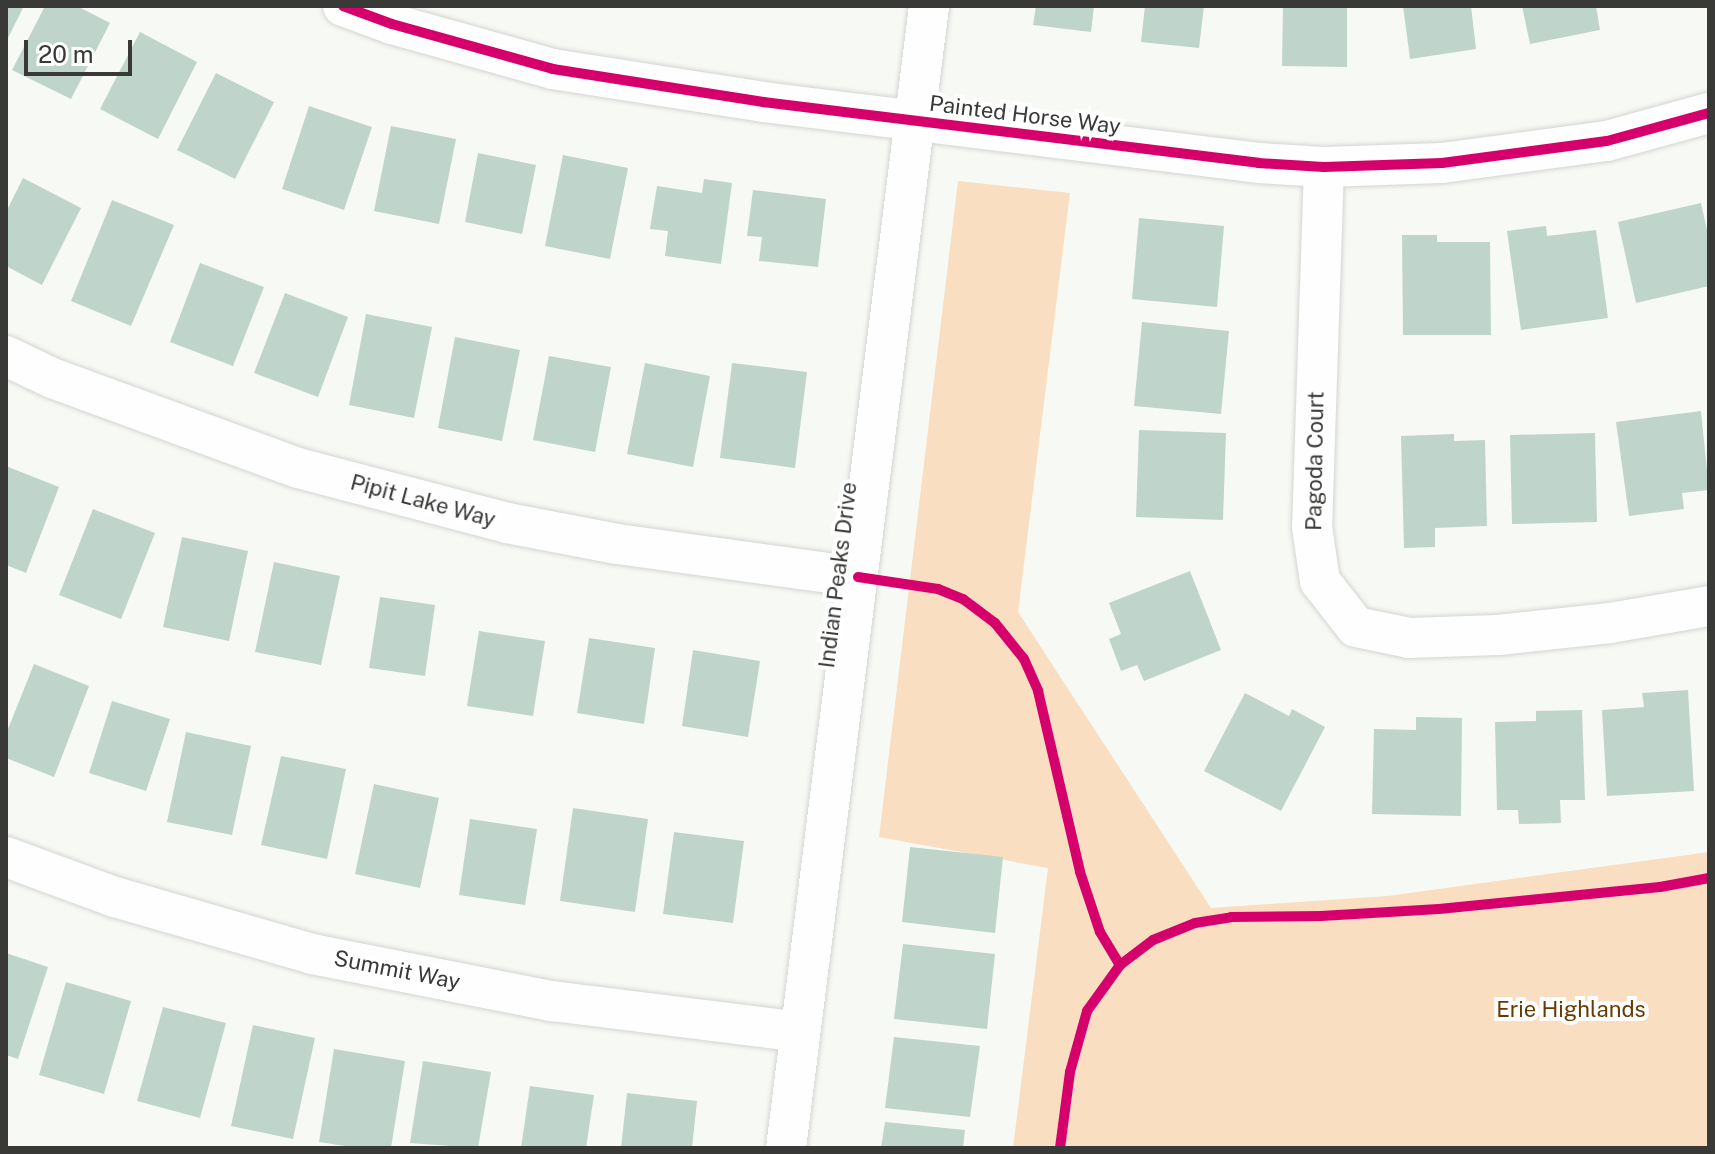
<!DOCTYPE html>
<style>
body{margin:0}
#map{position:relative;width:1715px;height:1154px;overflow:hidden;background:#f7f9f5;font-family:"Public Sans",sans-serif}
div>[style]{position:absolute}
.green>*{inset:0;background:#f9dec2}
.building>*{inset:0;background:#bfd5cb}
.roads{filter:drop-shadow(0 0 2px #d3d5d1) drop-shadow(0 0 2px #d3d5d1)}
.minor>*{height:40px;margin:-20px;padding:0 20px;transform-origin:20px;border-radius:20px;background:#fefefe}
.cycleway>*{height:10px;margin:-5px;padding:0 5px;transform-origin:5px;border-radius:5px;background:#d6006c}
span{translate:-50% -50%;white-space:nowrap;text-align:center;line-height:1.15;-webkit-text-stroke:8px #fff;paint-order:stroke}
.street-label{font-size:22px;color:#393a37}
.park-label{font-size:22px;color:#663a00}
.frame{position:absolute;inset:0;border:8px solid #393a37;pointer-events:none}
.scale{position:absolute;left:24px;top:40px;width:108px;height:36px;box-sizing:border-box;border:4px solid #393a37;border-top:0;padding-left:10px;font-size:24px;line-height:28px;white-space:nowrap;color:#393a37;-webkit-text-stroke:6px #fff;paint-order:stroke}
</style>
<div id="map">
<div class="green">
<i style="clip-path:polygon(958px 181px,1070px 193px,1018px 612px,1211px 908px,1388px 896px,1709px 852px,1709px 1148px,1013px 1148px,1048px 868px,879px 837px)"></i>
</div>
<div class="building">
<i style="clip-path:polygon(6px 6px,24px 6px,6px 42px)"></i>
<i style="clip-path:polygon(45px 6px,77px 6px,110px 23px,71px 99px,12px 70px)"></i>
<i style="clip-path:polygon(1036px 6px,1094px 6px,1091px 32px,1033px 25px)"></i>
<i style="clip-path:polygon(1145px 6px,1204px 6px,1199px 48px,1141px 42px)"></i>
<i style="clip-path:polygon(1283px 6px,1347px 6px,1347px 67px,1282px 66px)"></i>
<i style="clip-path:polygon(1403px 6px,1471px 6px,1476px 49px,1410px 59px)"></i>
<i style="clip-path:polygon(1522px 6px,1596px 6px,1600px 30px,1530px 44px)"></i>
<i style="clip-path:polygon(140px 32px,197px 62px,158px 139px,100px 109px)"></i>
<i style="clip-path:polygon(216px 73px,274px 102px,235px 179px,177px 150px)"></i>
<i style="clip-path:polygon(309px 106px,372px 127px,344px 210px,282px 189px)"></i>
<i style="clip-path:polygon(391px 126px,456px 139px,439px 224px,374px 211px)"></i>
<i style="clip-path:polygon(478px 153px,536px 165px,522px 234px,465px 222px)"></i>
<i style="clip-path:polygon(563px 155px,628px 168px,610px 259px,545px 246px)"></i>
<i style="clip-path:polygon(23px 178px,81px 208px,42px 285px,6px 266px,6px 212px)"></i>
<i style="clip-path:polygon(704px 179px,732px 183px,721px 264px,665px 256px,668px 231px,650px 229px,657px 186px,702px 193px)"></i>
<i style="clip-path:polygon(753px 190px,826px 199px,818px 267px,759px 261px,762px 237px,747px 236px)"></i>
<i style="clip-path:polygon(112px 200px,174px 225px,131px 326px,71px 301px)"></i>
<i style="clip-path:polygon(1701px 203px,1709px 239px,1709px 286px,1636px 303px,1618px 222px)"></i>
<i style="clip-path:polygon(1139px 218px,1224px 226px,1217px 307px,1132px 299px)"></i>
<i style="clip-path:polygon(1546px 226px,1547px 236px,1596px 230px,1608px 318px,1521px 330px,1507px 231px)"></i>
<i style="clip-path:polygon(1402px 235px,1437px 235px,1437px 242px,1490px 242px,1491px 335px,1403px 335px)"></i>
<i style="clip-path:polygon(200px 263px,264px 287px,233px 366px,170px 342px)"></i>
<i style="clip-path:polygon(285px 293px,348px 317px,318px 397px,254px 373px)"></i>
<i style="clip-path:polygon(366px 314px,432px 327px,414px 418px,349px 405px)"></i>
<i style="clip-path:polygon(1142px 322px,1229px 331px,1221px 414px,1134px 406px)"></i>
<i style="clip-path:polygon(455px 337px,520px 350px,502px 441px,438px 428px)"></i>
<i style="clip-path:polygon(549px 356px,611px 367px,595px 452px,533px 440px)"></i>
<i style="clip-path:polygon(645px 363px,710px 376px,693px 467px,627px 454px)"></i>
<i style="clip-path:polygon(732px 363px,807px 372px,795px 468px,720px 458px)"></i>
<i style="clip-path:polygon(1701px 411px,1709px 490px,1682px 493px,1684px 509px,1629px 516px,1616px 422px)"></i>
<i style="clip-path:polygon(1139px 430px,1226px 433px,1223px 520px,1136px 517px)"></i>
<i style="clip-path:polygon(1595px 433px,1597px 522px,1512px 524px,1510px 435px)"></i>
<i style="clip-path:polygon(1454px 434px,1454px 441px,1485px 440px,1487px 526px,1435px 528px,1435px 547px,1404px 548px,1401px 436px)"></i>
<i style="clip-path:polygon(6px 466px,59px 487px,26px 573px,6px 565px)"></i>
<i style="clip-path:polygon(93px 509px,155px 533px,121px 619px,59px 595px)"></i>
<i style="clip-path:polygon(182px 537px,248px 551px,229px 641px,163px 627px)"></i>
<i style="clip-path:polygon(274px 562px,340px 576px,321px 665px,255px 652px)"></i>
<i style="clip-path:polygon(1190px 571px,1221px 650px,1144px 681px,1137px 665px,1121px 671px,1109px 639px,1121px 634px,1109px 603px)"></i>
<i style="clip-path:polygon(380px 597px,435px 605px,425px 676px,369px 668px)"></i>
<i style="clip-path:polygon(479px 631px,545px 641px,533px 716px,467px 706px)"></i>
<i style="clip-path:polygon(589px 638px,655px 648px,644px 724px,577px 713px)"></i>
<i style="clip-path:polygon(693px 650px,760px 661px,748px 737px,682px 726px)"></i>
<i style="clip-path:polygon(34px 664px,89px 686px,54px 777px,6px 758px,6px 734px)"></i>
<i style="clip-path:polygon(1688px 690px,1694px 791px,1607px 796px,1602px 710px,1644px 707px,1642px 693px)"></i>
<i style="clip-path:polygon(1245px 693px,1289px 716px,1292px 709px,1325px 727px,1281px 811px,1204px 771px)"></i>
<i style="clip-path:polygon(112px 701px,170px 719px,146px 791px,89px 773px)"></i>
<i style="clip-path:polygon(1582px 710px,1585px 800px,1560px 800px,1561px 823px,1519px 824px,1518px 810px,1497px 810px,1495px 722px,1536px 721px,1536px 711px)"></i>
<i style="clip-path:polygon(1416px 717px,1462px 718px,1461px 816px,1372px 814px,1374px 729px,1416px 730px)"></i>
<i style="clip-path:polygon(186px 732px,251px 746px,232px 835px,167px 822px)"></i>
<i style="clip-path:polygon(281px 756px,346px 769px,327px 859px,261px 845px)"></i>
<i style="clip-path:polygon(374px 784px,439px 798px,420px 888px,355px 874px)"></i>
<i style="clip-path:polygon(573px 808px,648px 819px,635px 912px,560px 901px)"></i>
<i style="clip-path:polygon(470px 819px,537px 829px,525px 905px,459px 895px)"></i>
<i style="clip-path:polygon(674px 832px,744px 841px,733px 923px,663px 914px)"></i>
<i style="clip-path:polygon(910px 847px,1003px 857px,995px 933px,902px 922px)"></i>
<i style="clip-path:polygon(903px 944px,995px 954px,987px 1029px,894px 1019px)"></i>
<i style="clip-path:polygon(6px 953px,48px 967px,18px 1059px,6px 1055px)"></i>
<i style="clip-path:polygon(66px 982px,131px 1001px,104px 1094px,39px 1075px)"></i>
<i style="clip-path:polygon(163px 1007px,226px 1023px,200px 1118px,137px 1101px)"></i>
<i style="clip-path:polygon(253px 1025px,315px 1038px,293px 1139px,231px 1126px)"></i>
<i style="clip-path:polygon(894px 1037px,980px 1046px,970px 1117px,885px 1108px)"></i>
<i style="clip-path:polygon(334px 1049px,405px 1061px,391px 1148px,358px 1148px,319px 1142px)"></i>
<i style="clip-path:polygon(423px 1061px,491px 1072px,478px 1148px,410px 1143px)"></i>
<i style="clip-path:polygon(530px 1086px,594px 1095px,586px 1148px,521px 1148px)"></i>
<i style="clip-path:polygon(627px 1093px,697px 1101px,692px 1148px,621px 1148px)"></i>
<i style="clip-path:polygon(885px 1122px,965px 1130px,963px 1148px,881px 1148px)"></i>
</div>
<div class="roads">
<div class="minor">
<i style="left:343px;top:6px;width:52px;rotate:20.2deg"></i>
<i style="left:392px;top:24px;width:167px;rotate:15.6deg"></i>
<i style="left:553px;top:69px;width:213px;rotate:8.9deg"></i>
<i style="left:763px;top:102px;width:499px;rotate:7deg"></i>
<i style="left:1258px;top:163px;width:66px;rotate:3.5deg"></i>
<i style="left:1324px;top:167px;width:118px;rotate:-1.9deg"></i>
<i style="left:1442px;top:163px;width:166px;rotate:-7.6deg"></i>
<i style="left:1607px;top:141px;width:106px;rotate:-15.4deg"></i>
<i style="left:1324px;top:167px;width:360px;rotate:91.9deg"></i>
<i style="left:1312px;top:527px;width:55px;rotate:81.6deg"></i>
<i style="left:1320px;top:581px;width:58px;rotate:52deg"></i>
<i style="left:1356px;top:627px;width:54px;rotate:11.7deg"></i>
<i style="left:1409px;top:638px;width:89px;rotate:-1.9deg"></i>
<i style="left:1498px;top:635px;width:113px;rotate:-6.1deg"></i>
<i style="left:1610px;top:623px;width:100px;rotate:-9.7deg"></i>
<i style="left:6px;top:356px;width:51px;rotate:25.6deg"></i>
<i style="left:52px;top:378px;width:262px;rotate:20.1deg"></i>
<i style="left:298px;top:468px;width:216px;rotate:14.7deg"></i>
<i style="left:507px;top:523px;width:112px;rotate:10.8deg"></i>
<i style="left:617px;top:544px;width:243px;rotate:7.8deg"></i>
<i style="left:6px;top:857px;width:116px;rotate:20.2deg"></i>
<i style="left:115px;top:897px;width:205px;rotate:16.1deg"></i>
<i style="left:312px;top:954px;width:245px;rotate:11.1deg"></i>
<i style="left:552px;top:1001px;width:250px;rotate:7.1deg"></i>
<i style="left:786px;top:1148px;width:1151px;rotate:-82.86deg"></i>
</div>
</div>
<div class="cycleway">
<i style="left:343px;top:6px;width:52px;rotate:20.2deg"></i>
<i style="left:392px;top:24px;width:167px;rotate:15.6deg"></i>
<i style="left:553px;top:69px;width:213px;rotate:8.9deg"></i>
<i style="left:763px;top:102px;width:499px;rotate:7deg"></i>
<i style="left:1258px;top:163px;width:66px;rotate:3.5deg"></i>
<i style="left:1324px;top:167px;width:118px;rotate:-1.9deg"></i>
<i style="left:1442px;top:163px;width:166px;rotate:-7.6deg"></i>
<i style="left:1607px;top:141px;width:106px;rotate:-15.4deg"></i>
<i style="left:858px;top:577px;width:81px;rotate:8.5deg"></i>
<i style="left:938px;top:589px;width:27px;rotate:22deg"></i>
<i style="left:963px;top:599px;width:40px;rotate:37deg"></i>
<i style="left:995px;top:623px;width:46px;rotate:51.1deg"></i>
<i style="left:1024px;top:659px;width:35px;rotate:66deg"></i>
<i style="left:1038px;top:691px;width:186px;rotate:76.9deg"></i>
<i style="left:1080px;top:872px;width:63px;rotate:71.6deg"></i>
<i style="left:1100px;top:932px;width:39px;rotate:59deg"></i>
<i style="left:1060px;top:1148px;width:77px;rotate:-82.5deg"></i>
<i style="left:1070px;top:1072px;width:63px;rotate:-74.4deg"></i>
<i style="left:1087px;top:1011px;width:57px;rotate:-54.3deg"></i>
<i style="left:1120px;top:965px;width:41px;rotate:-37.1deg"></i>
<i style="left:1153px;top:940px;width:45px;rotate:-22deg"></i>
<i style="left:1195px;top:923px;width:36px;rotate:-9deg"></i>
<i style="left:1231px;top:917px;width:90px;rotate:-0.6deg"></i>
<i style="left:1321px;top:916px;width:118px;rotate:-3.4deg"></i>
<i style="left:1439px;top:909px;width:222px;rotate:-5.7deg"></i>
<i style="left:1660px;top:887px;width:50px;rotate:-10.4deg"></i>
</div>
<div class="street-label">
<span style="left:1025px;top:115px;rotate:7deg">Painted Horse Way</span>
<span style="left:1315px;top:461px;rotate:-89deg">Pagoda Court</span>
<span style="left:423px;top:501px;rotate:15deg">Pipit Lake Way</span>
<span style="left:838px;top:575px;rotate:-83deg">Indian Peaks Drive</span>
<span style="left:397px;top:970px;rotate:11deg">Summit Way</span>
</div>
<div class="park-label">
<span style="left:1571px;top:1010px">Erie Highlands</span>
</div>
<div class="frame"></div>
<div class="scale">20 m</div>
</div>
